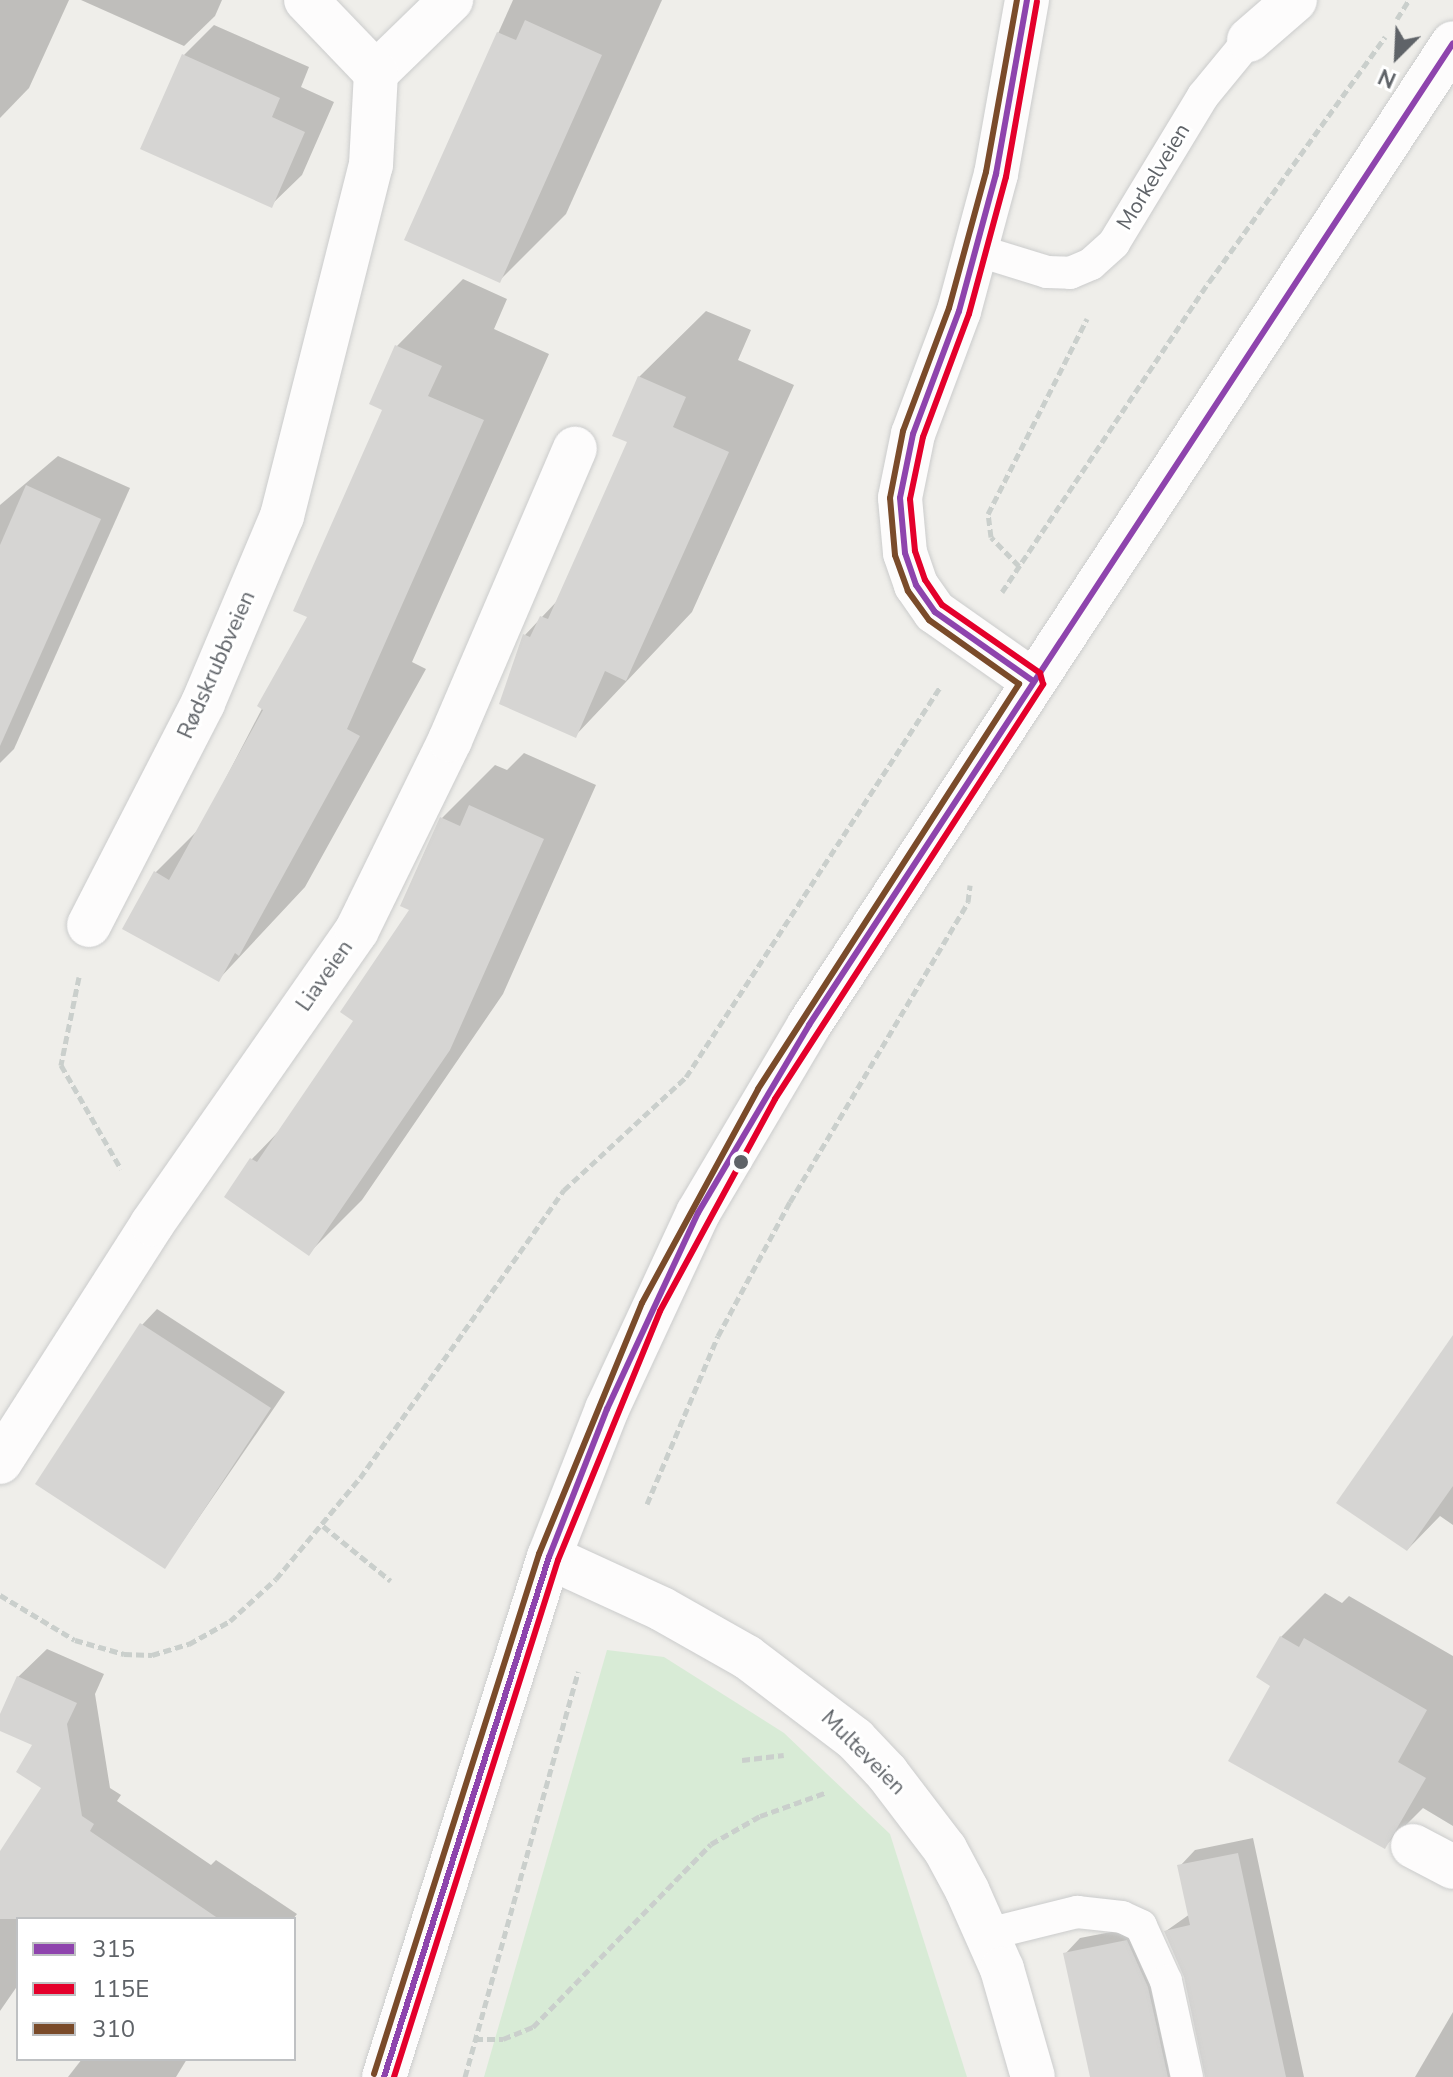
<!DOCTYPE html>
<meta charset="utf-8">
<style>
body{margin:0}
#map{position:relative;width:1453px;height:2077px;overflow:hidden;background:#efeeea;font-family:"Nunito Sans",sans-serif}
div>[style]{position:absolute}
.green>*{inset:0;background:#d8ebd6}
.shadow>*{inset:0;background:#0003}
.building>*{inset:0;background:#d6d5d3}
.path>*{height:5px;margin-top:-2.5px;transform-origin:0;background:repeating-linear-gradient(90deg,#cacfcc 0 8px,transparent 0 12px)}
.roads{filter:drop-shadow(0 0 2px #cbcccc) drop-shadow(0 0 2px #cbcccc)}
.service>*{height:32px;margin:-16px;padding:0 16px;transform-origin:16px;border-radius:16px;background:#fdfcfc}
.minor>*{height:44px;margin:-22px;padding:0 22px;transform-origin:22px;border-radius:22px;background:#fdfcfc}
.tertiary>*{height:44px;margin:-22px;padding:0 22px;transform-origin:22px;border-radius:22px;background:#fdfcfc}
.bus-1>*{height:6px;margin:-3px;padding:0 3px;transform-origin:3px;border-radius:3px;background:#8e44ad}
.bus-2>*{height:6px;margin:-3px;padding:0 3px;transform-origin:3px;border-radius:3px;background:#e4002b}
.bus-3>*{height:6px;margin:-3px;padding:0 3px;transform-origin:3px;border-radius:3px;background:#7a4b2a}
.dots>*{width:22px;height:22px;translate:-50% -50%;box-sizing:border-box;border:4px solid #fff;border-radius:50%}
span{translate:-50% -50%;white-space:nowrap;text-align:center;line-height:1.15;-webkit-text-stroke:6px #fff;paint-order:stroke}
.street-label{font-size:22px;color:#5f6368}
.legend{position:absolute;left:16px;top:1917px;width:280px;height:144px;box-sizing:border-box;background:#fff;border:2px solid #bfc1c3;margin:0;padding:10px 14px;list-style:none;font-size:24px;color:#5f6368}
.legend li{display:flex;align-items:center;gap:16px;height:40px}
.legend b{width:40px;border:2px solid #bfc1c3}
.north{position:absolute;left:1357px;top:16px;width:80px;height:80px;-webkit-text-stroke:6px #fff;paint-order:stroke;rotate:204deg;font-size:22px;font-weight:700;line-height:32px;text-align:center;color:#5f6368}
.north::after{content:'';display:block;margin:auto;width:28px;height:36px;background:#5f6368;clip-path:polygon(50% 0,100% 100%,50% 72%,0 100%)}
</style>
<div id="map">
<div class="green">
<i style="clip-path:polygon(607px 1650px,664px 1657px,784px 1733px,890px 1834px,967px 2077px,484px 2077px)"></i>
</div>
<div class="shadow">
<i style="clip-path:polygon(0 0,69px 0,29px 88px,0 118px)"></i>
<i style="clip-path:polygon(81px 0,222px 0,215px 16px,184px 46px)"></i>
<i style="clip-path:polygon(513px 0,662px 0,566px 214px,500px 280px,406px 239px)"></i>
<i style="clip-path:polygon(214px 25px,309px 67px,301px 87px,334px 102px,302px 175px,271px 205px,184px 55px)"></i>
<i style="clip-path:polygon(463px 279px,507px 299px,494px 329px,549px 354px,412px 662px,426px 669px,305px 887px,218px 980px,155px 873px,200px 828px,310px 616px,385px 409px,397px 346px)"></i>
<i style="clip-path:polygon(706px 311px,751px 330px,738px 360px,794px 385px,692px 612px,575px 736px,501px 703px,525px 635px,558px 600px,629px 440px,639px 377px)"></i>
<i style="clip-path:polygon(58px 456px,130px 488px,14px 749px,0 763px,0 505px)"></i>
<i style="clip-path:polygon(524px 753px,596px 785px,503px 994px,362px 1200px,309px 1253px,226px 1196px,252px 1159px,282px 1128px,356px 1021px,412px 909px,442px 818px,495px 765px,507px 770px)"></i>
<i style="clip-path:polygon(157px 1309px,285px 1392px,165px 1567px,142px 1325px)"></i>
<i style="clip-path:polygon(1453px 1337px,1453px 1525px,1440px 1516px,1408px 1549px,1339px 1503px)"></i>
<i style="clip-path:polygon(1325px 1593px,1342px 1603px,1349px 1596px,1453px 1656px,1453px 1826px,1423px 1808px,1385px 1846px,1273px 1685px,1281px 1637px)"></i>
<i style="clip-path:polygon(47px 1649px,104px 1674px,95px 1694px,110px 1788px,121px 1795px,117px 1801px,211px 1865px,216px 1860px,297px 1914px,293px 1919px,18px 1919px,18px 1985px,0 2011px,0 1859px,43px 1788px,35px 1744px,0 1729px,0 1719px,18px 1677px)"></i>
<i style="clip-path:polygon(1253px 1838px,1304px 2077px,1206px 2077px,1186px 1976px,1166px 1931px,1190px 1914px,1180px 1866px,1195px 1850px)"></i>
<i style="clip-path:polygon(1142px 1926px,1193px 2077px,1092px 2077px,1065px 1954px,1080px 1938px)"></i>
<i style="clip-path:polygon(1453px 2012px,1453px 2077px,1415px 2077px)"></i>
<i style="clip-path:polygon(82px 2059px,187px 2059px,176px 2077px,68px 2077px)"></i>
</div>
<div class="building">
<i style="clip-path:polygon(525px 20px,602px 55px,500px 283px,404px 240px,497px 32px,516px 40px)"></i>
<i style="clip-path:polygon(182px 54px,280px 98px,272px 117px,305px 132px,272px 208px,140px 149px)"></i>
<i style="clip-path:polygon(395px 345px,442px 366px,428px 396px,484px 420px,347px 729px,360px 736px,239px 956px,235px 953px,219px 982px,122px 929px,154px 871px,169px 880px,263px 710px,257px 706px,307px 617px,293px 611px,382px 410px,369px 404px)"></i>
<i style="clip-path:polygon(638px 376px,686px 397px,673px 427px,729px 452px,626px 681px,605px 671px,576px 738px,499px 704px,523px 634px,530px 637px,540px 616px,548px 619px,627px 442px,612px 436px)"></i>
<i style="clip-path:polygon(26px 485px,101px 519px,0 746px,0 545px)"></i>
<i style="clip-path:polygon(469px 805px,544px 839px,450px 1050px,309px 1256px,224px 1197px,250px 1158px,257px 1162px,353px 1021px,340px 1012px,409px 910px,400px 906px,440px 817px,460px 826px)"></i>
<i style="clip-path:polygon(140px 1323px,271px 1408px,165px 1569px,35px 1484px)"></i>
<i style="clip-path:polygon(1453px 1335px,1453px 1486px,1407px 1551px,1336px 1503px)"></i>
<i style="clip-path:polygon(1280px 1636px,1299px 1647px,1304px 1638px,1427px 1710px,1398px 1762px,1426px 1778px,1385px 1849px,1228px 1761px,1270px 1686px,1256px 1677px)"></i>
<i style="clip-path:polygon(17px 1676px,77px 1703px,67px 1724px,82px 1816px,94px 1824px,90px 1831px,219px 1919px,0 1919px,0 1851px,41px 1788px,16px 1772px,32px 1745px,0 1731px,0 1714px)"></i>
<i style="clip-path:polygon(1238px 1853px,1286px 2077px,1205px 2077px,1184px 1977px,1164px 1931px,1190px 1925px,1177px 1865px)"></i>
<i style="clip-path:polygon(1127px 1940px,1148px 1987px,1168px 2077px,1090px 2077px,1063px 1953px)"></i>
</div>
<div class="path">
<i style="left:1397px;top:19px;width:22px;rotate:-58deg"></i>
<i style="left:1019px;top:566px;width:40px;rotate:-134deg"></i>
<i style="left:991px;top:537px;width:23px;rotate:-97deg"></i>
<i style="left:988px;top:514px;width:219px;rotate:-63.1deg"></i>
<i style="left:1002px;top:592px;width:373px;rotate:-56.3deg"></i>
<i style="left:1209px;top:282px;width:302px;rotate:-54.3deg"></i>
<i style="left:79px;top:977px;width:90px;rotate:101.6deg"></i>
<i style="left:61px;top:1065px;width:120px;rotate:60deg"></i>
<i style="left:647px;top:1504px;width:182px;rotate:-67.1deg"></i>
<i style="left:718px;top:1336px;width:152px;rotate:-61.8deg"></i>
<i style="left:790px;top:1202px;width:349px;rotate:-59.3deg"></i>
<i style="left:968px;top:902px;width:17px;rotate:-83deg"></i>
<i style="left:323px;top:1526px;width:87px;rotate:39deg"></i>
<i style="left:0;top:1595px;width:87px;rotate:31deg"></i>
<i style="left:75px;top:1640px;width:51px;rotate:15.9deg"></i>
<i style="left:124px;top:1654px;width:28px;rotate:2deg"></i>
<i style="left:152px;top:1655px;width:39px;rotate:-17deg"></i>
<i style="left:189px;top:1644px;width:47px;rotate:-29.3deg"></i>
<i style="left:230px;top:1621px;width:62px;rotate:-42.4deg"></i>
<i style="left:276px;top:1579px;width:131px;rotate:-50.3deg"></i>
<i style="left:360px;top:1478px;width:353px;rotate:-54.7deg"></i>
<i style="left:564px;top:1190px;width:166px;rotate:-42.8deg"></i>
<i style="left:686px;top:1077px;width:465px;rotate:-56.9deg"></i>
<i style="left:742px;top:1760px;width:42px;rotate:-6.8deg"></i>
<i style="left:475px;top:2039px;width:28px"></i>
<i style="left:503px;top:2039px;width:32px;rotate:-22deg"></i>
<i style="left:533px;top:2027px;width:255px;rotate:-45.8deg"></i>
<i style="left:711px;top:1844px;width:56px;rotate:-29.7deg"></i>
<i style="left:760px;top:1816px;width:71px;rotate:-19.7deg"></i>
<i style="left:465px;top:2077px;width:421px;rotate:-74.4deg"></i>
</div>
<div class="roads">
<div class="service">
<i style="left:976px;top:250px;width:74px;rotate:17.2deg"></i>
<i style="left:1047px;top:272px;width:23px;rotate:2deg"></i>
<i style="left:1070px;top:273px;width:23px;rotate:-23deg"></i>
<i style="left:1091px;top:264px;width:31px;rotate:-42deg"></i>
<i style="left:1114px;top:243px;width:172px;rotate:-58.8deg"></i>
<i style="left:1203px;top:96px;width:72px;rotate:-50.6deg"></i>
<i style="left:988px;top:1934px;width:92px;rotate:-13.9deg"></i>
<i style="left:1077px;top:1912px;width:45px;rotate:6.3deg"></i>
<i style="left:1122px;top:1917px;width:21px;rotate:25deg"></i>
<i style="left:1141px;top:1926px;width:60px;rotate:65.6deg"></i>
<i style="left:1166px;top:1981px;width:98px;rotate:77.7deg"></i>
</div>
<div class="minor">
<i style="left:1249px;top:40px;width:61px;rotate:-41deg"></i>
<i style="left:376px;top:73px;width:105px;rotate:-44.2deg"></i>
<i style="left:89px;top:925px;width:250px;rotate:-62.8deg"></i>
<i style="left:203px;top:703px;width:203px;rotate:-67.1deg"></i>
<i style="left:282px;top:516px;width:362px;rotate:-75.8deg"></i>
<i style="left:371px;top:165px;width:92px;rotate:-86.9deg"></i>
<i style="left:376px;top:73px;width:101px;rotate:-133.8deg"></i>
<i style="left:0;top:1462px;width:282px;rotate:-57.4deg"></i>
<i style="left:152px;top:1224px;width:358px;rotate:-55.1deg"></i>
<i style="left:357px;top:930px;width:212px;rotate:-63.9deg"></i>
<i style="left:450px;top:740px;width:317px;rotate:-66.8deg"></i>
<i style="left:549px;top:1557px;width:124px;rotate:24.7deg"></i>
<i style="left:662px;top:1609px;width:98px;rotate:29.5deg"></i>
<i style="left:747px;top:1657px;width:136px;rotate:37.2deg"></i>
<i style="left:855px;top:1739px;width:47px;rotate:46.7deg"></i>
<i style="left:887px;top:1773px;width:96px;rotate:52.7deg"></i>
<i style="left:945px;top:1849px;width:47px;rotate:61.8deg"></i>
<i style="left:967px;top:1890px;width:86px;rotate:66.1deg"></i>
<i style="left:1002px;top:1969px;width:112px;rotate:74deg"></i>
<i style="left:1413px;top:1846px;width:45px;rotate:27.7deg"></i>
</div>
<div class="tertiary">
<i style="left:1027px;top:0;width:177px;rotate:100.1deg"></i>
<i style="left:996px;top:174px;width:142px;rotate:105.1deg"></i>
<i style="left:959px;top:311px;width:131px;rotate:110.5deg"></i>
<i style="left:913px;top:434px;width:65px;rotate:101.5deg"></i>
<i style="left:900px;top:498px;width:55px;rotate:84.8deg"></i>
<i style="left:905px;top:553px;width:34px;rotate:71deg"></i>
<i style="left:916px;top:585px;width:33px;rotate:55deg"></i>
<i style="left:935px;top:612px;width:120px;rotate:35.1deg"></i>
<i style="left:384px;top:2077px;width:546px;rotate:-72.4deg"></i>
<i style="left:549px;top:1557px;width:159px;rotate:-68.6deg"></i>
<i style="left:607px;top:1409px;width:216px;rotate:-65.1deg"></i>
<i style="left:698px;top:1213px;width:218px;rotate:-59.4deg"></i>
<i style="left:809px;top:1025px;width:1174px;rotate:-56.74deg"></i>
</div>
</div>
<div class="bus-1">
<i style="left:1027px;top:0;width:177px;rotate:100.1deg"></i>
<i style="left:996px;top:174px;width:142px;rotate:105.1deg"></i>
<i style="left:959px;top:311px;width:131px;rotate:110.5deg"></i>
<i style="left:913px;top:434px;width:65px;rotate:101.5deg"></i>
<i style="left:900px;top:498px;width:55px;rotate:84.8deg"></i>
<i style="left:905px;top:553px;width:34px;rotate:71deg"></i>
<i style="left:916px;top:585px;width:33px;rotate:55deg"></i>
<i style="left:935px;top:612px;width:120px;rotate:35.1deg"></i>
<i style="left:384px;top:2077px;width:546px;rotate:-72.4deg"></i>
<i style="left:549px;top:1557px;width:159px;rotate:-68.6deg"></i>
<i style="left:607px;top:1409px;width:216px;rotate:-65.1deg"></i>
<i style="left:698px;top:1213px;width:218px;rotate:-59.4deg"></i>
<i style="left:809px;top:1025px;width:1174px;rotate:-56.74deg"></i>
</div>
<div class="bus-2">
<i style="left:394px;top:2077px;width:542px;rotate:-72.4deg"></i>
<i style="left:558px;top:1560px;width:269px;rotate:-67.7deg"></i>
<i style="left:660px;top:1311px;width:241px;rotate:-61.5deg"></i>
<i style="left:775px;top:1099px;width:494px;rotate:-57.1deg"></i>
<i style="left:1043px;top:684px;width:11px;rotate:-105deg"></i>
<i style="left:1040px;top:673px;width:119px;rotate:-145.2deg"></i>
<i style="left:942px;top:605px;width:30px;rotate:-124deg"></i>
<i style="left:925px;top:580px;width:31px;rotate:-109deg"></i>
<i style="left:915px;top:551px;width:52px;rotate:-95.5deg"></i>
<i style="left:910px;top:499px;width:63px;rotate:-78.2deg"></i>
<i style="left:923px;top:437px;width:131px;rotate:-69.5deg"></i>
<i style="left:969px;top:314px;width:142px;rotate:-74.9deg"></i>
<i style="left:1006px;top:177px;width:178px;rotate:-80deg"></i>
</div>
<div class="bus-3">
<i style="left:374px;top:2074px;width:546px;rotate:-72.4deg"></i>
<i style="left:539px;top:1554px;width:271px;rotate:-67.7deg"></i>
<i style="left:642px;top:1303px;width:243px;rotate:-61.5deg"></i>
<i style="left:758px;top:1089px;width:482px;rotate:-57.2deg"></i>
<i style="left:1019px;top:684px;width:110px;rotate:-144.6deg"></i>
<i style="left:929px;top:620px;width:36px;rotate:-126deg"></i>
<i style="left:908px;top:591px;width:38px;rotate:-110deg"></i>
<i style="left:895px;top:555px;width:57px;rotate:-95deg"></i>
<i style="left:890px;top:498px;width:68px;rotate:-79deg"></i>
<i style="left:903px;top:431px;width:131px;rotate:-69.5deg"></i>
<i style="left:949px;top:308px;width:141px;rotate:-74.8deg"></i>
<i style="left:986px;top:172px;width:175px;rotate:-79.8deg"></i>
</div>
<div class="dots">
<i style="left:741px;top:1162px;background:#5f6368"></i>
</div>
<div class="street-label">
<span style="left:1154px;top:177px;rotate:-59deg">Morkelveien</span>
<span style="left:217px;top:665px;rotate:-66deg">Rødskrubbveien</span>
<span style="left:325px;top:976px;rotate:-55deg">Liaveien</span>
<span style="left:863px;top:1753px;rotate:45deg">Multeveien</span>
</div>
<ul class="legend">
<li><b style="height:10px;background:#8e44ad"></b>315</li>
<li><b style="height:10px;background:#e4002b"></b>115E</li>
<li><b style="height:10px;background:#7a4b2a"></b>310</li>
</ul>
<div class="north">N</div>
</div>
